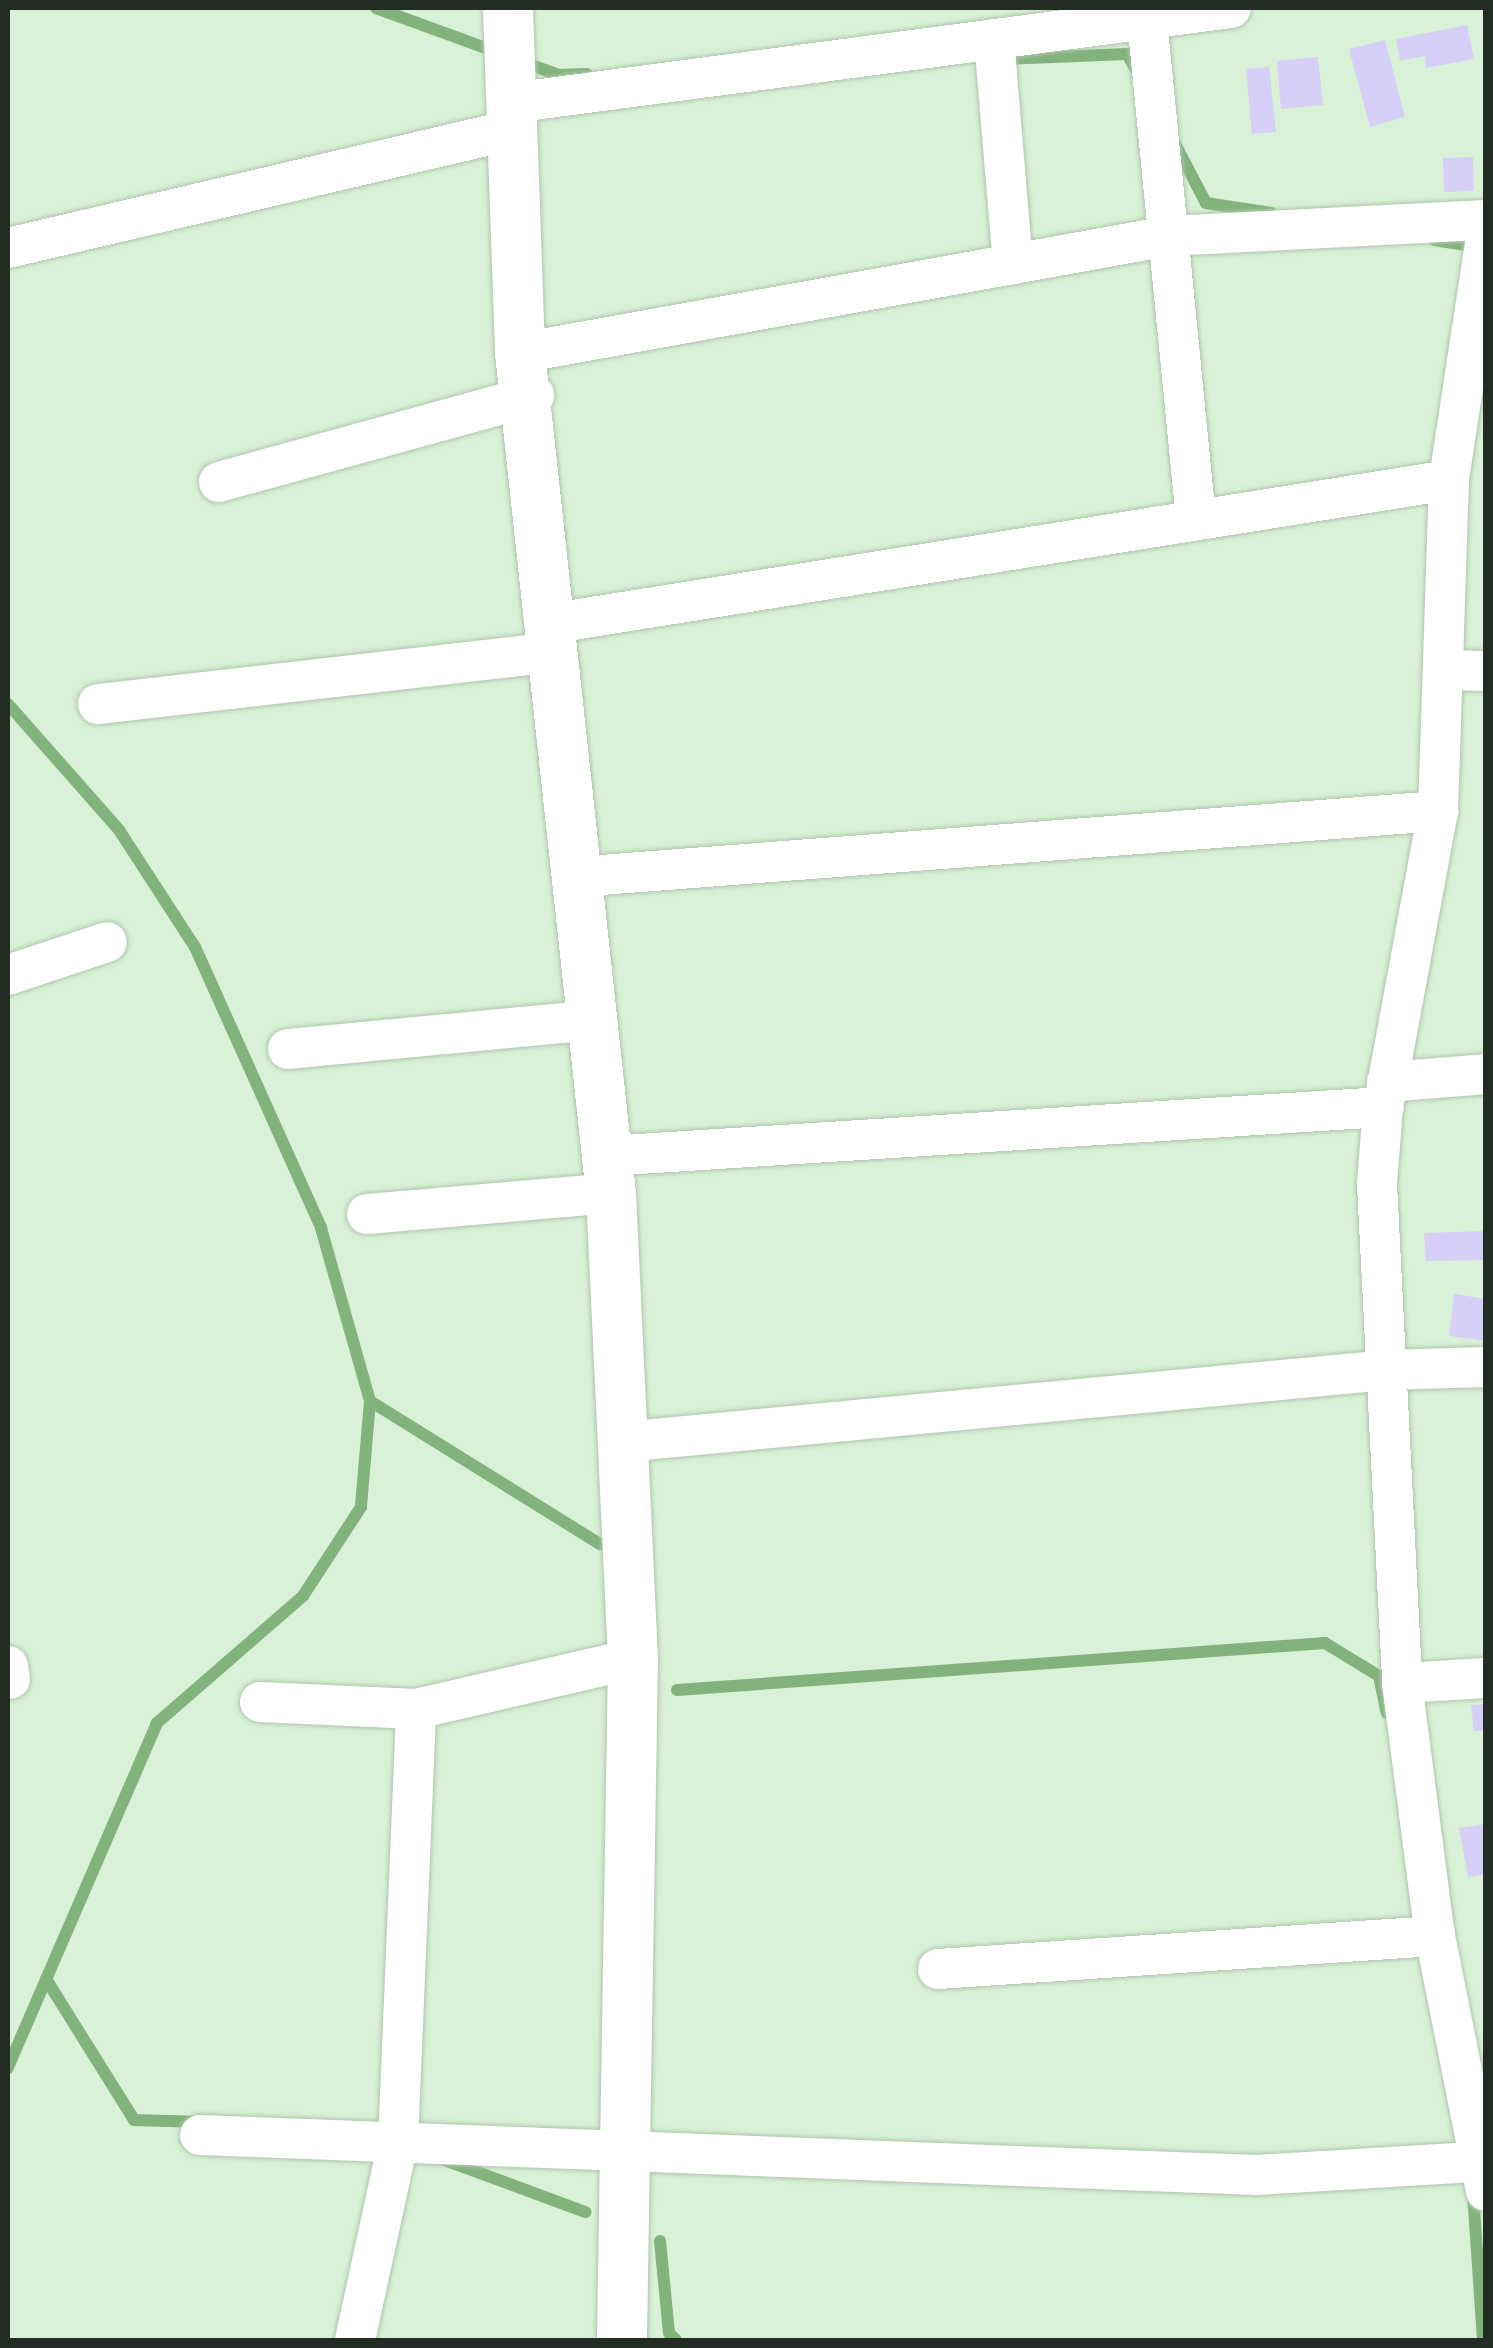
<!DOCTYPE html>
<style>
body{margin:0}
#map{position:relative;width:1493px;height:2348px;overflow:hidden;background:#d9f1d6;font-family:"PT Sans",sans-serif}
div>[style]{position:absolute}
.stream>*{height:12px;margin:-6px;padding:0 6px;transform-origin:6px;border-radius:6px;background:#82b37c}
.building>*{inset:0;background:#d6cff7}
.roads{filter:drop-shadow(0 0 2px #afc6ac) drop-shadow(0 0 2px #afc6ac)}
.minor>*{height:40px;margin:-20px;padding:0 20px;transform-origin:20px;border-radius:20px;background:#fff}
.tertiary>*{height:50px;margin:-25px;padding:0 25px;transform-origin:25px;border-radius:25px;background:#fff}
span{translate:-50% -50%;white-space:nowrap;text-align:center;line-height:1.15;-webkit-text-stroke:9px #d9f1d6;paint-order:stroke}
.frame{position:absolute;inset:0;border:10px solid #232c22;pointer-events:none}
</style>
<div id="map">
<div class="stream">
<i style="left:376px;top:8px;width:128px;rotate:20.1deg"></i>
<i style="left:1002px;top:59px;width:125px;rotate:-2.3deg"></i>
<i style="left:1127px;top:54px;width:24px;rotate:60deg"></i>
<i style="left:520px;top:61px;width:41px;rotate:19.7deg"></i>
<i style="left:559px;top:75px;width:28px;rotate:-2deg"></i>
<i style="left:1174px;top:142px;width:69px;rotate:62.3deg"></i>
<i style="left:1206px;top:203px;width:66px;rotate:8.7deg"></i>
<i style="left:1434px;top:240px;width:45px;rotate:9deg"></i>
<i style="left:8px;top:704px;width:168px;rotate:48.6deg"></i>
<i style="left:119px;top:830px;width:140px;rotate:57deg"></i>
<i style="left:195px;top:947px;width:308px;rotate:65.8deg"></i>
<i style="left:321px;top:1228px;width:180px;rotate:74.2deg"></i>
<i style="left:370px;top:1401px;width:106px;rotate:94.9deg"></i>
<i style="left:361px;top:1507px;width:106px;rotate:123.1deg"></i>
<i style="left:303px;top:1596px;width:194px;rotate:139deg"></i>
<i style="left:157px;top:1723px;width:376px;rotate:113.4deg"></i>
<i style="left:370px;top:1401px;width:271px;rotate:31.9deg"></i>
<i style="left:677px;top:1690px;width:650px;rotate:-4.15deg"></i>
<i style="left:1325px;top:1643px;width:63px;rotate:31.4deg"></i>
<i style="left:1379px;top:1676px;width:38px;rotate:78deg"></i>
<i style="left:46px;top:1979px;width:166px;rotate:58deg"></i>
<i style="left:134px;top:2120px;width:68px;rotate:1.7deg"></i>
<i style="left:442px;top:2159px;width:153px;rotate:20.3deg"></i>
<i style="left:1473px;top:2193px;width:147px;rotate:86.1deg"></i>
<i style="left:660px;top:2241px;width:92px;rotate:84.4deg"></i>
<i style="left:669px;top:2333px;width:10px;rotate:45deg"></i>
</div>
<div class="building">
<i style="clip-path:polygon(1467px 25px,1474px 59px,1426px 68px,1425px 56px,1400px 61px,1396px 39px)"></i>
<i style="clip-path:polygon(1385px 40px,1405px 117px,1370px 127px,1349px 49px)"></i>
<i style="clip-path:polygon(1318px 57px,1323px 105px,1281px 109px,1277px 61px)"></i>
<i style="clip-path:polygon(1269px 67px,1276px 132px,1252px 134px,1246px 69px)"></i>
<i style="clip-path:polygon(1473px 157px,1474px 191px,1444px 192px,1443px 158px)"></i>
<i style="clip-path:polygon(1486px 1231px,1486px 1260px,1426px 1261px,1424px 1233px)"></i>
<i style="clip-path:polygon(1454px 1294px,1486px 1299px,1486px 1341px,1449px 1336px)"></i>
<i style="clip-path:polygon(1486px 1704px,1486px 1730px,1474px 1731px,1471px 1705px)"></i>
<i style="clip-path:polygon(1486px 1824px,1486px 1874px,1468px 1877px,1459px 1828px)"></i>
</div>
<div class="roads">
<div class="minor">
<i style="left:1147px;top:19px;width:503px;rotate:84.41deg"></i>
<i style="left:994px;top:39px;width:226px;rotate:85.2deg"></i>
<i style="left:511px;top:103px;width:726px;rotate:-7.52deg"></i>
<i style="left:1486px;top:237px;width:246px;rotate:98.7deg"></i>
<i style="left:1449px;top:480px;width:331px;rotate:91.9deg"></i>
<i style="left:1438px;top:811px;width:301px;rotate:100.5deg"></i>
<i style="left:1383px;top:1107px;width:77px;rotate:94.5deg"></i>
<i style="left:1377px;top:1184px;width:500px;rotate:87.1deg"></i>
<i style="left:1402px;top:1683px;width:255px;rotate:82.6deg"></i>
<i style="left:1435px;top:1936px;width:260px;rotate:78.7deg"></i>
<i style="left:8px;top:248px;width:517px;rotate:-13.2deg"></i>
<i style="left:520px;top:353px;width:658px;rotate:-10.23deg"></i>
<i style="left:1168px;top:236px;width:318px;rotate:-2.9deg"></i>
<i style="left:219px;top:482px;width:327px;rotate:-15.4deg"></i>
<i style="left:548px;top:624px;width:912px;rotate:-9.08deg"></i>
<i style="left:1443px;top:670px;width:43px;rotate:1.3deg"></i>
<i style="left:98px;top:704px;width:456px;rotate:-6.5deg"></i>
<i style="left:575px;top:877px;width:866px;rotate:-4.37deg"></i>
<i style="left:8px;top:975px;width:104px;rotate:-18.4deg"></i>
<i style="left:288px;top:1049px;width:305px;rotate:-5.4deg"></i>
<i style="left:1387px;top:1082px;width:99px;rotate:-4.6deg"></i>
<i style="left:607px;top:1156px;width:778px;rotate:-3.61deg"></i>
<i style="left:367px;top:1214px;width:245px;rotate:-4.9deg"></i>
<i style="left:622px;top:1442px;width:767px;rotate:-5.38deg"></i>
<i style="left:1386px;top:1370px;width:100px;rotate:-1.7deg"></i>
<i style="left:8px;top:1666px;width:13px;rotate:81deg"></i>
<i style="left:1402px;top:1683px;width:84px;rotate:-3.4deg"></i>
<i style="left:260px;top:1702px;width:156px;rotate:2.6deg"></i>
<i style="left:416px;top:1709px;width:223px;rotate:-13deg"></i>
<i style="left:938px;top:1969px;width:498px;rotate:-3.8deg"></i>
<i style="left:200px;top:2135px;width:1057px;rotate:2.17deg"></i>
<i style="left:1256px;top:2175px;width:222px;rotate:-3.4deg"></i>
<i style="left:355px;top:2340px;width:202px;rotate:-77.7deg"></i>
<i style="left:398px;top:2143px;width:434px;rotate:-87.6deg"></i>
</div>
<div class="tertiary">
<i style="left:508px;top:8px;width:345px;rotate:88deg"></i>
<i style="left:520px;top:353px;width:845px;rotate:83.82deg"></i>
<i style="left:611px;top:1193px;width:467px;rotate:87.3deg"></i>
<i style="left:633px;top:1659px;width:681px;rotate:90.93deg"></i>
</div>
</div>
<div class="frame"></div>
</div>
